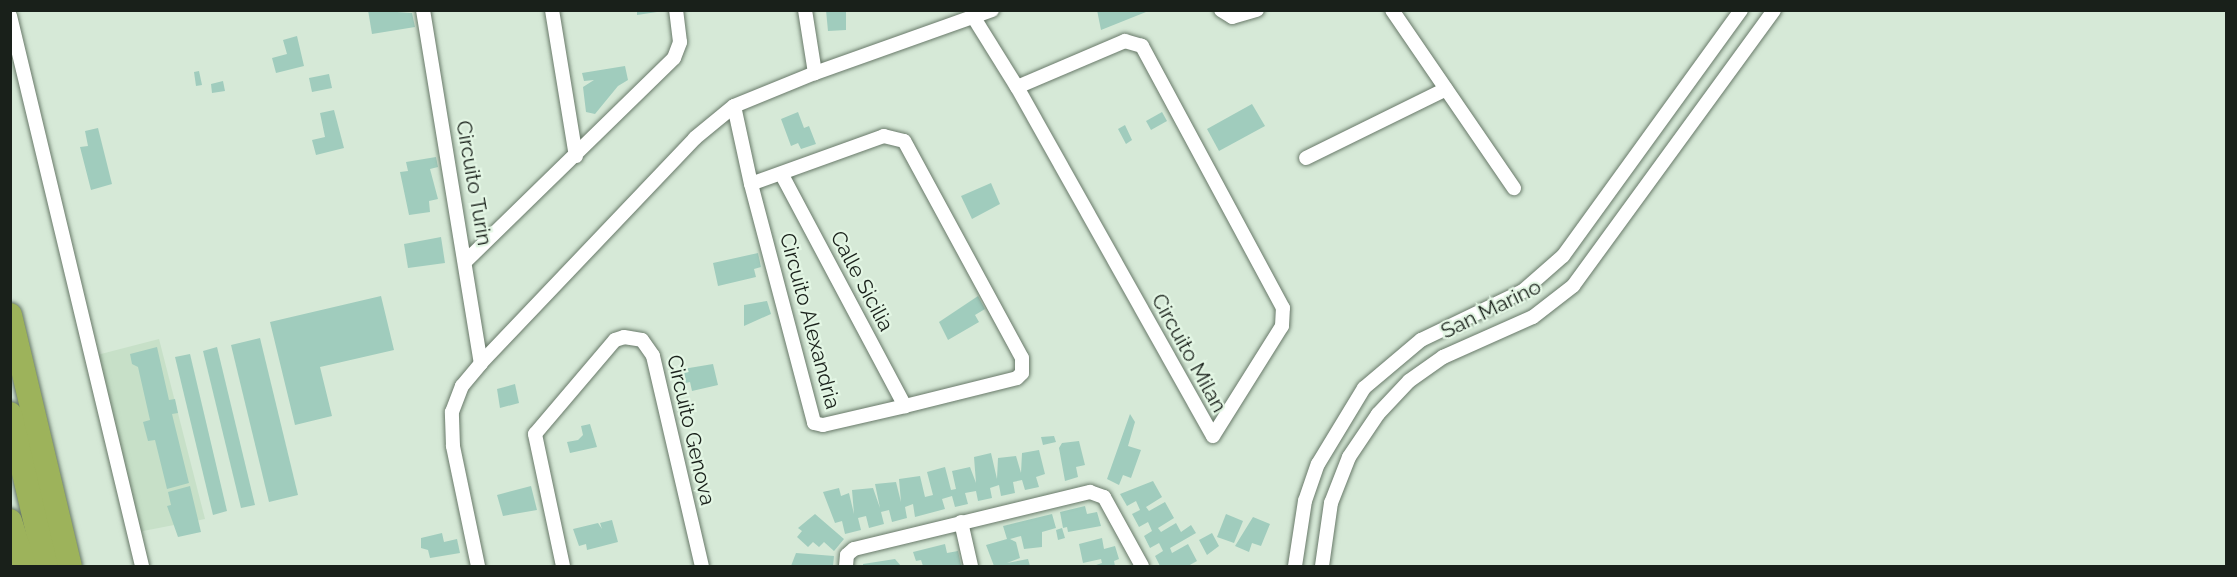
<!DOCTYPE html>
<style>
body{margin:0}
#map{position:relative;width:2237px;height:577px;overflow:hidden;background:#d6e9d7;font-family:Raleway,sans-serif}
div>[style]{position:absolute}
.built>*{inset:0;background:#c7e0c8}
.building>*{inset:0;background:#a0ccbd}
.roads{filter:drop-shadow(0 0 2px #687969) drop-shadow(0 0 2px #687969)}
.street>*{height:14px;margin:-7px;padding:0 7px;transform-origin:7px;border-radius:7px;background:#fff}
.highway>*{height:24px;margin:-12px;padding:0 12px;transform-origin:12px;border-radius:12px;background:#9db35b}
span{translate:-50% -50%;white-space:nowrap;text-align:center;line-height:1.15;-webkit-text-stroke:4.5px #e3f6e4;paint-order:stroke}
.street-label{font-size:21px;color:#19201a}
.frame{position:absolute;inset:0;border:12px solid #19201a;pointer-events:none}
</style>
<div id="map">
<div class="built">
<i style="clip-path:polygon(159px 339px,205px 519px,138px 532px,97px 355px)"></i>
</div>
<div class="building">
<i style="clip-path:polygon(368px 10px,412px 13px,415px 27px,372px 34px)"></i>
<i style="clip-path:polygon(637px 10px,657px 10px,657px 12px,637px 15px)"></i>
<i style="clip-path:polygon(826px 10px,846px 10px,846px 30px,828px 31px)"></i>
<i style="clip-path:polygon(1097px 10px,1151px 10px,1101px 30px)"></i>
<i style="clip-path:polygon(297px 36px,304px 66px,276px 73px,272px 58px,287px 54px,283px 40px)"></i>
<i style="clip-path:polygon(625px 66px,628px 80px,618px 86px,595px 114px,586px 112px,583px 87px,594px 80px,584px 81px,582px 73px)"></i>
<i style="clip-path:polygon(199px 71px,202px 85px,196px 86px,194px 72px)"></i>
<i style="clip-path:polygon(329px 74px,332px 88px,312px 92px,309px 78px)"></i>
<i style="clip-path:polygon(223px 81px,225px 91px,212px 93px,211px 84px)"></i>
<i style="clip-path:polygon(1252px 104px,1265px 126px,1219px 151px,1207px 129px)"></i>
<i style="clip-path:polygon(334px 110px,344px 148px,316px 155px,312px 140px,325px 137px,320px 113px)"></i>
<i style="clip-path:polygon(798px 112px,804px 128px,809px 126px,816px 144px,801px 149px,798px 143px,791px 146px,781px 119px)"></i>
<i style="clip-path:polygon(1162px 112px,1167px 121px,1151px 130px,1146px 121px)"></i>
<i style="clip-path:polygon(1125px 125px,1132px 140px,1126px 144px,1118px 129px)"></i>
<i style="clip-path:polygon(98px 128px,112px 184px,91px 190px,80px 147px,88px 146px,85px 131px)"></i>
<i style="clip-path:polygon(436px 157px,438px 167px,430px 169px,438px 199px,429px 201px,430px 212px,409px 215px,400px 172px,408px 171px,406px 162px)"></i>
<i style="clip-path:polygon(991px 183px,1000px 204px,972px 219px,961px 196px)"></i>
<i style="clip-path:polygon(441px 237px,445px 263px,408px 268px,404px 244px)"></i>
<i style="clip-path:polygon(758px 253px,761px 267px,754px 269px,756px 277px,718px 286px,713px 263px)"></i>
<i style="clip-path:polygon(381px 296px,394px 350px,320px 367px,332px 416px,295px 425px,270px 322px)"></i>
<i style="clip-path:polygon(978px 296px,985px 309px,975px 315px,979px 322px,948px 340px,939px 322px)"></i>
<i style="clip-path:polygon(767px 301px,771px 314px,744px 326px,744px 305px)"></i>
<i style="clip-path:polygon(260px 338px,298px 495px,269px 502px,231px 345px)"></i>
<i style="clip-path:polygon(157px 347px,169px 400px,175px 399px,178px 413px,172px 414px,189px 483px,167px 489px,155px 440px,148px 441px,143px 422px,150px 420px,138px 367px,132px 364px,130px 354px)"></i>
<i style="clip-path:polygon(217px 347px,255px 505px,241px 508px,203px 351px)"></i>
<i style="clip-path:polygon(190px 354px,227px 511px,213px 515px,175px 357px)"></i>
<i style="clip-path:polygon(713px 364px,718px 385px,692px 391px,690px 382px,681px 384px,677px 370px)"></i>
<i style="clip-path:polygon(515px 384px,519px 403px,500px 408px,497px 389px)"></i>
<i style="clip-path:polygon(1130px 414px,1135px 422px,1128px 446px,1141px 450px,1131px 478px,1123px 475px,1119px 485px,1107px 479px)"></i>
<i style="clip-path:polygon(590px 424px,597px 447px,570px 453px,567px 442px,578px 440px,583px 435px,581px 426px)"></i>
<i style="clip-path:polygon(1054px 436px,1056px 442px,1043px 445px,1041px 437px)"></i>
<i style="clip-path:polygon(1079px 441px,1085px 465px,1076px 467px,1078px 477px,1065px 481px,1059px 448px,1062px 443px)"></i>
<i style="clip-path:polygon(1039px 450px,1045px 474px,1036px 477px,1039px 487px,1025px 490px,1022px 480px,1013px 482px,1015px 493px,1001px 496px,999px 485px,990px 488px,992px 498px,978px 501px,976px 491px,965px 493px,968px 504px,955px 507px,952px 496px,942px 499px,945px 509px,915px 517px,913px 504px,905px 507px,907px 518px,892px 522px,889px 510px,881px 512px,884px 524px,869px 528px,866px 516px,858px 518px,861px 530px,845px 534px,842px 521px,835px 523px,823px 492px,839px 488px,841px 496px,849px 493px,854px 514px,852px 490px,873px 488px,880px 508px,875px 484px,896px 482px,901px 502px,899px 479px,920px 476px,925px 497px,933px 495px,927px 472px,945px 467px,951px 490px,956px 489px,952px 471px,970px 467px,976px 483px,974px 457px,991px 453px,997px 479px,998px 458px,1016px 456px,1021px 473px,1022px 453px)"></i>
<i style="clip-path:polygon(1153px 481px,1162px 497px,1146px 507px,1149px 511px,1165px 502px,1174px 518px,1158px 528px,1161px 532px,1176px 523px,1181px 532px,1191px 525px,1196px 533px,1170px 548px,1172px 553px,1188px 544px,1197px 561px,1188px 566px,1160px 566px,1155px 556px,1163px 551px,1159px 543px,1150px 548px,1144px 536px,1152px 531px,1148px 522px,1139px 527px,1132px 514px,1140px 510px,1136px 501px,1127px 506px,1120px 494px)"></i>
<i style="clip-path:polygon(190px 486px,201px 532px,178px 537px,167px 506px,171px 505px,168px 492px)"></i>
<i style="clip-path:polygon(531px 486px,537px 510px,503px 516px,497px 495px)"></i>
<i style="clip-path:polygon(1085px 506px,1087px 514px,1097px 512px,1101px 526px,1068px 532px,1067px 527px,1063px 528px,1060px 512px)"></i>
<i style="clip-path:polygon(815px 514px,844px 539px,834px 551px,824px 542px,819px 547px,813px 542px,808px 547px,797px 537px,802px 531px,798px 528px)"></i>
<i style="clip-path:polygon(1052px 514px,1056px 528px,1042px 532px,1042px 547px,1024px 549px,1021px 536px,1010px 539px,1016px 542px,1020px 558px,1007px 563px,1028px 559px,1030px 566px,994px 566px,986px 545px,1007px 539px,1003px 526px)"></i>
<i style="clip-path:polygon(1226px 514px,1243px 521px,1234px 543px,1217px 537px)"></i>
<i style="clip-path:polygon(1253px 517px,1270px 524px,1261px 546px,1252px 543px,1249px 552px,1235px 546px)"></i>
<i style="clip-path:polygon(612px 520px,618px 542px,587px 550px,586px 544px,579px 546px,573px 529px,598px 523px,602px 529px,600px 523px)"></i>
<i style="clip-path:polygon(1062px 528px,1065px 538px,1058px 540px,1056px 530px)"></i>
<i style="clip-path:polygon(442px 533px,444px 542px,457px 539px,460px 553px,430px 558px,428px 550px,421px 548px,421px 538px)"></i>
<i style="clip-path:polygon(1212px 533px,1219px 546px,1207px 555px,1199px 540px)"></i>
<i style="clip-path:polygon(1102px 538px,1104px 549px,1115px 546px,1119px 559px,1114px 561px,1115px 566px,1093px 566px,1102px 563px,1101px 559px,1083px 563px,1079px 544px)"></i>
<i style="clip-path:polygon(945px 544px,947px 553px,958px 551px,961px 565px,923px 566px,921px 560px,916px 561px,913px 552px)"></i>
<i style="clip-path:polygon(796px 553px,834px 556px,833px 566px,791px 566px)"></i>
<i style="clip-path:polygon(895px 559px,901px 566px,863px 566px,863px 564px)"></i>
</div>
<div class="roads">
<div class="street">
<i style="left:423px;top:10px;width:358px;rotate:80.7deg"></i>
<i style="left:552px;top:10px;width:148px;rotate:80.7deg"></i>
<i style="left:805px;top:10px;width:64px;rotate:81deg"></i>
<i style="left:1221px;top:10px;width:13px;rotate:32deg"></i>
<i style="left:1232px;top:17px;width:26px;rotate:-16deg"></i>
<i style="left:1392px;top:10px;width:216px;rotate:55.6deg"></i>
<i style="left:10px;top:16px;width:566px;rotate:76.5deg"></i>
<i style="left:974px;top:18px;width:81px;rotate:58.1deg"></i>
<i style="left:1017px;top:87px;width:400px;rotate:60.7deg"></i>
<i style="left:1213px;top:436px;width:130px;rotate:-57.9deg"></i>
<i style="left:1282px;top:326px;width:18px;rotate:-87deg"></i>
<i style="left:1283px;top:308px;width:298px;rotate:-118.3deg"></i>
<i style="left:1142px;top:46px;width:18px;rotate:-164deg"></i>
<i style="left:1125px;top:41px;width:117px;rotate:156.9deg"></i>
<i style="left:734px;top:106px;width:80px;rotate:77.7deg"></i>
<i style="left:751px;top:184px;width:247px;rotate:75.2deg"></i>
<i style="left:814px;top:423px;width:9px;rotate:13deg"></i>
<i style="left:823px;top:425px;width:84px;rotate:-13deg"></i>
<i style="left:905px;top:406px;width:115px;rotate:-14deg"></i>
<i style="left:1017px;top:378px;width:7px;rotate:-45deg"></i>
<i style="left:1022px;top:373px;width:15px;rotate:-90deg"></i>
<i style="left:1022px;top:358px;width:247px;rotate:-118.5deg"></i>
<i style="left:904px;top:141px;width:21px;rotate:-166deg"></i>
<i style="left:884px;top:136px;width:141px;rotate:160.2deg"></i>
<i style="left:1306px;top:158px;width:156px;rotate:-26.2deg"></i>
<i style="left:782px;top:175px;width:262px;rotate:62deg"></i>
<i style="left:467px;top:260px;width:289px;rotate:-44.3deg"></i>
<i style="left:674px;top:58px;width:17px;rotate:-69deg"></i>
<i style="left:680px;top:42px;width:32px;rotate:-97deg"></i>
<i style="left:961px;top:522px;width:45px;rotate:77.2deg"></i>
<i style="left:478px;top:566px;width:123px;rotate:-101.8deg"></i>
<i style="left:453px;top:446px;width:34px;rotate:-92deg"></i>
<i style="left:452px;top:412px;width:28px;rotate:-69deg"></i>
<i style="left:462px;top:386px;width:30px;rotate:-50deg"></i>
<i style="left:481px;top:363px;width:311px;rotate:-46.4deg"></i>
<i style="left:695px;top:138px;width:50px;rotate:-39.4deg"></i>
<i style="left:734px;top:106px;width:87px;rotate:-22.2deg"></i>
<i style="left:815px;top:73px;width:188px;rotate:-19.6deg"></i>
<i style="left:563px;top:566px;width:135px;rotate:-102deg"></i>
<i style="left:535px;top:434px;width:123px;rotate:-49.6deg"></i>
<i style="left:615px;top:340px;width:9px;rotate:-18deg"></i>
<i style="left:624px;top:337px;width:18px;rotate:9deg"></i>
<i style="left:642px;top:340px;width:19px;rotate:55deg"></i>
<i style="left:653px;top:356px;width:216px;rotate:76.9deg"></i>
<i style="left:846px;top:566px;width:11px;rotate:-85deg"></i>
<i style="left:847px;top:555px;width:9px;rotate:-41deg"></i>
<i style="left:854px;top:549px;width:243px;rotate:-13.6deg"></i>
<i style="left:1090px;top:492px;width:15px;rotate:20deg"></i>
<i style="left:1104px;top:497px;width:79px;rotate:61.2deg"></i>
<i style="left:1295px;top:566px;width:66px;rotate:-81.3deg"></i>
<i style="left:1305px;top:501px;width:39px;rotate:-71deg"></i>
<i style="left:1318px;top:464px;width:89px;rotate:-58.8deg"></i>
<i style="left:1364px;top:388px;width:75px;rotate:-40.1deg"></i>
<i style="left:1421px;top:340px;width:113px;rotate:-25.7deg"></i>
<i style="left:1523px;top:291px;width:53px;rotate:-41.2deg"></i>
<i style="left:1563px;top:256px;width:304px;rotate:-54.1deg"></i>
<i style="left:1322px;top:566px;width:64px;rotate:-81.9deg"></i>
<i style="left:1331px;top:503px;width:49px;rotate:-68.6deg"></i>
<i style="left:1349px;top:457px;width:52px;rotate:-56deg"></i>
<i style="left:1378px;top:414px;width:45px;rotate:-46.8deg"></i>
<i style="left:1409px;top:381px;width:42px;rotate:-35.2deg"></i>
<i style="left:1443px;top:357px;width:98px;rotate:-24deg"></i>
<i style="left:1533px;top:317px;width:51px;rotate:-37.8deg"></i>
<i style="left:1573px;top:286px;width:341px;rotate:-53.9deg"></i>
</div>
<div class="highway">
<i style="left:10px;top:315px;width:258px;rotate:76.6deg"></i>
<i style="left:10px;top:414px;width:156px;rotate:76.7deg"></i>
<i style="left:10px;top:521px;width:47px;rotate:72.7deg"></i>
</div>
</div>
<div class="street-label">
<span style="left:474px;top:183px;rotate:80deg">Circuito Turin</span>
<span style="left:862px;top:281px;rotate:62deg">Calle Sicilia</span>
<span style="left:1491px;top:309px;rotate:-26deg">San Marino</span>
<span style="left:810px;top:321px;rotate:75deg">Circuito Alexandria</span>
<span style="left:1189px;top:353px;rotate:61deg">Circuito Milan</span>
<span style="left:691px;top:430px;rotate:77deg">Circuito Genova</span>
</div>
<div class="frame"></div>
</div>
